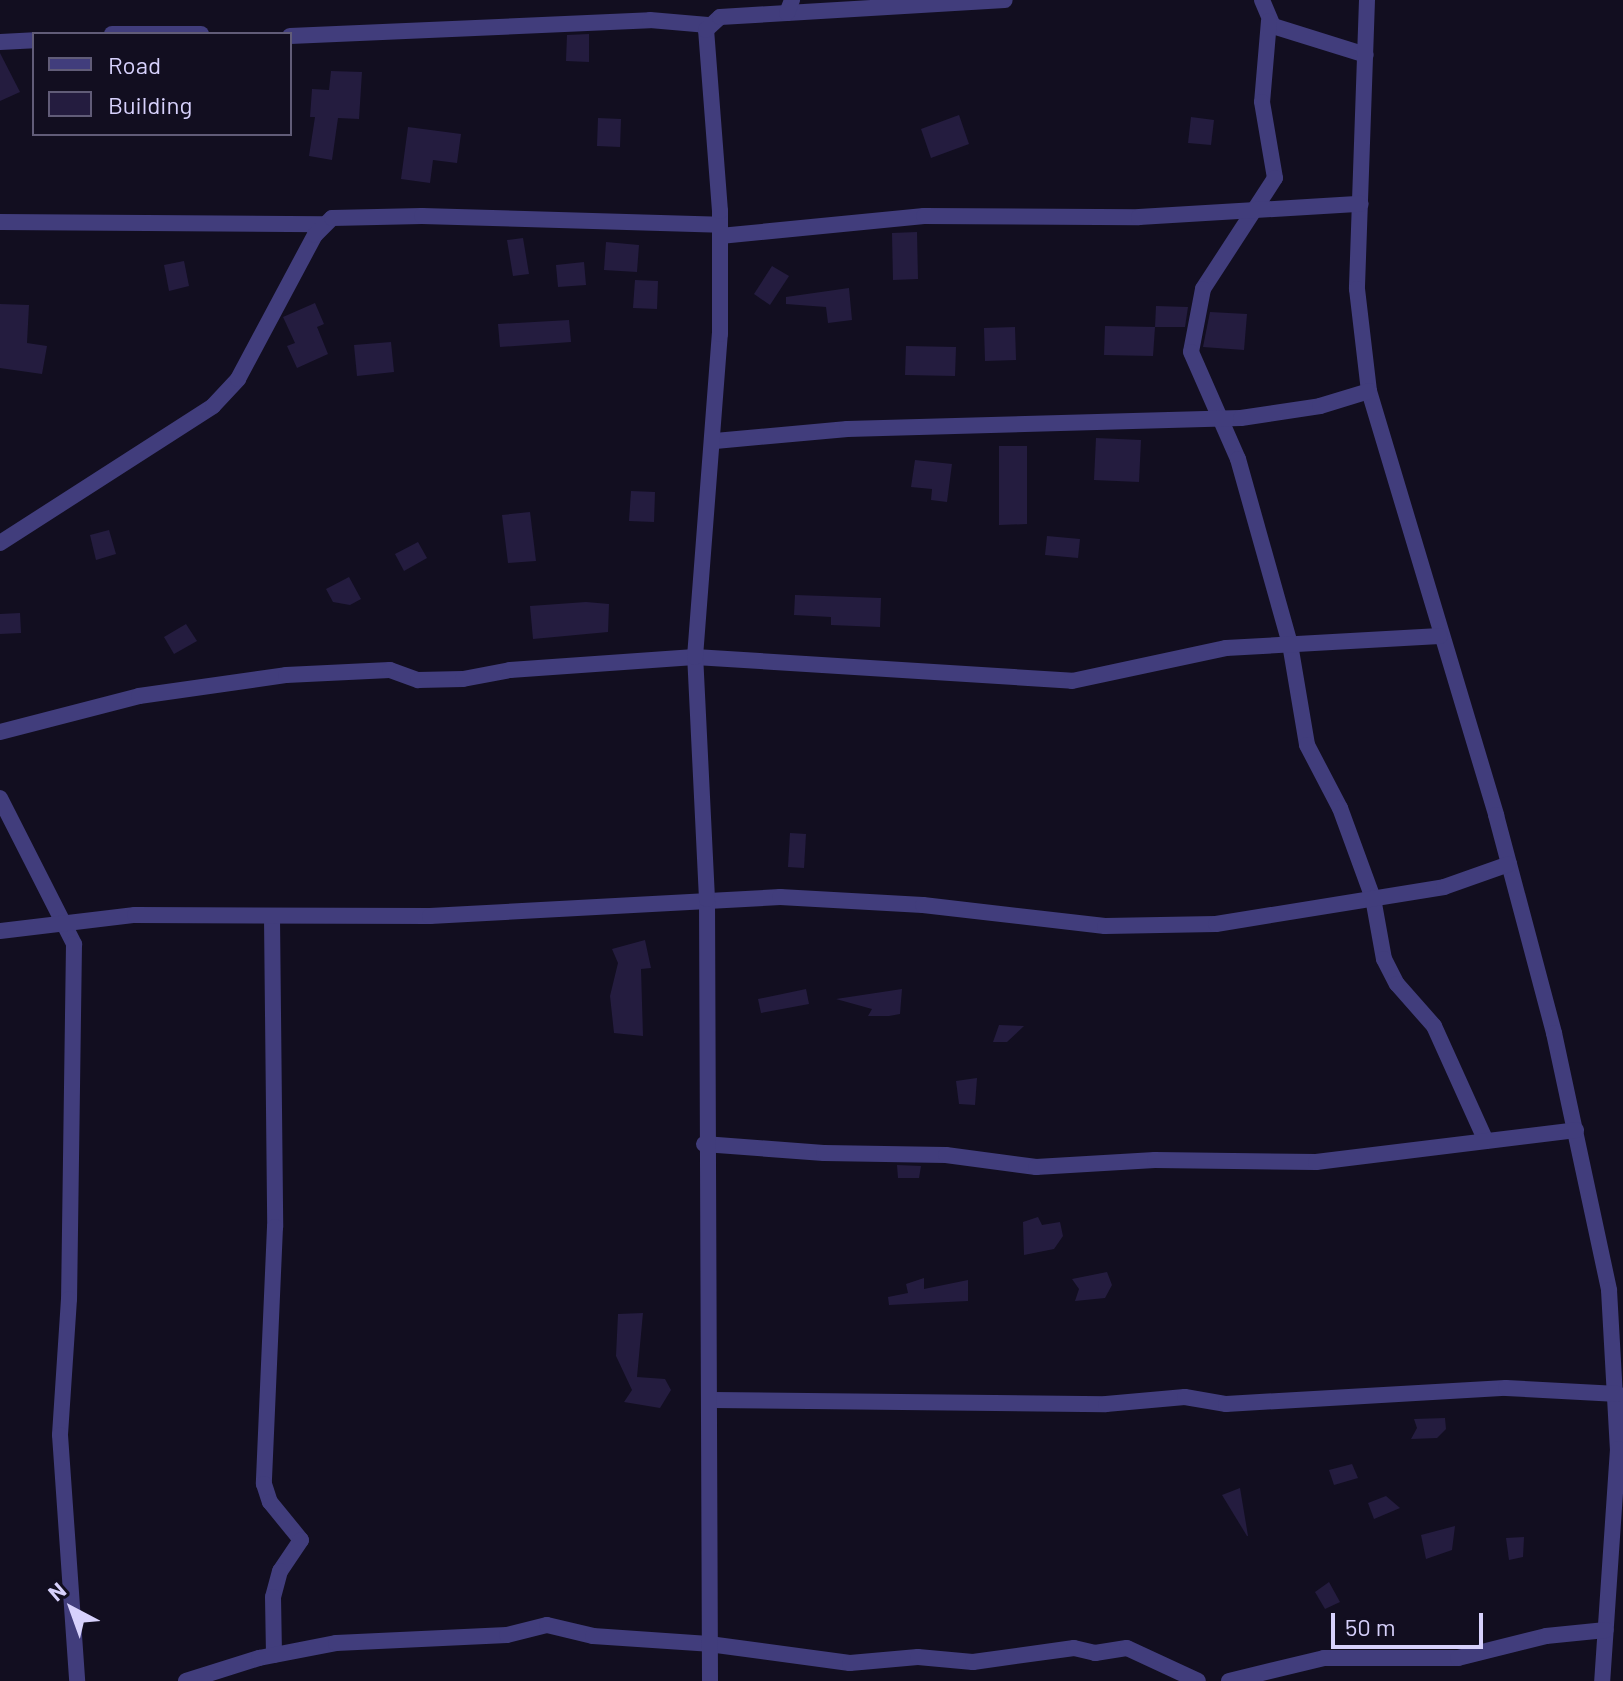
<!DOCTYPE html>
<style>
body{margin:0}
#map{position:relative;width:1623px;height:1681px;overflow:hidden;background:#120e20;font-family:Barlow,sans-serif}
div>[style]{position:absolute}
.building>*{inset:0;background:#241c3f}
.street>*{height:16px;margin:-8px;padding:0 8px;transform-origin:8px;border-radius:8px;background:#413d7c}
span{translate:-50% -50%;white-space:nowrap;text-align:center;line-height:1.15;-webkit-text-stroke:6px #120e20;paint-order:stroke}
.legend{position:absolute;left:32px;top:32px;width:260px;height:104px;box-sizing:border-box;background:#120e20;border:2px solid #615c78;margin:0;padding:10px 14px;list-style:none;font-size:24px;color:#d7d1fc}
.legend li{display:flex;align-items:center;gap:16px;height:40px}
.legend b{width:40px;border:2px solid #615c78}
.north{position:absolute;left:32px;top:1569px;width:80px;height:80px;-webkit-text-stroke:6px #120e20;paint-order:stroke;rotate:319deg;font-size:22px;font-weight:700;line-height:32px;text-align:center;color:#d7d1fc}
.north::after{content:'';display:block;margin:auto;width:28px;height:36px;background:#d7d1fc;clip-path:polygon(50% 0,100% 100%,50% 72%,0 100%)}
.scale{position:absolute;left:1331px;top:1613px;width:152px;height:36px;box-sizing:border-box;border:4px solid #d7d1fc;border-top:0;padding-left:10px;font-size:24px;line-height:28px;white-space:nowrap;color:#d7d1fc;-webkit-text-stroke:6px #120e20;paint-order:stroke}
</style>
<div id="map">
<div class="building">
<i style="clip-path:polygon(589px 34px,589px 62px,566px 61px,567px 35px)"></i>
<i style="clip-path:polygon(0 53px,20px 92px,0 101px)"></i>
<i style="clip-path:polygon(331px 71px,362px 72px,359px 119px,338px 118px,332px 160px,309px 156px,315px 117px,310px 117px,312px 89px,329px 90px)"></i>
<i style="clip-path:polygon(959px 115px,969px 144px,931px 158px,921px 129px)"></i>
<i style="clip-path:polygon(1191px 117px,1214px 120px,1211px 145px,1188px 143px)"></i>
<i style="clip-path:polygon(598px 118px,621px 119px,620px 147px,597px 146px)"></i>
<i style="clip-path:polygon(408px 127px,461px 134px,457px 163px,433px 160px,430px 183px,401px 179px)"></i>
<i style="clip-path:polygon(917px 232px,918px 279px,893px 280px,892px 233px)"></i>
<i style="clip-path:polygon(523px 238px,529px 274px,513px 276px,507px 240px)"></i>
<i style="clip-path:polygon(606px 242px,639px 245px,637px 272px,604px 270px)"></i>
<i style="clip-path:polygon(184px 261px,189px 286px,169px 291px,164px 265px)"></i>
<i style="clip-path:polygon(584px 262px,586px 285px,558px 287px,556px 265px)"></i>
<i style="clip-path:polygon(772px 266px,789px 276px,770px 305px,754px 294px)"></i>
<i style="clip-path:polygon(635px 280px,658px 281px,657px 309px,633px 308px)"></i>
<i style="clip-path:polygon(849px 288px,852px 320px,828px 323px,826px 307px,786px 304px,786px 297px)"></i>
<i style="clip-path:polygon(315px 303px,324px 324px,317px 327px,328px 354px,297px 368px,287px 346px,295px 343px,283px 317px)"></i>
<i style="clip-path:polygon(0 304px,29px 305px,27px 343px,47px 346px,42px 374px,0 368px)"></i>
<i style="clip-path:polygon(1156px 306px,1188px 307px,1185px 327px,1155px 327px)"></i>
<i style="clip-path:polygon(1210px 312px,1247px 314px,1244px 350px,1203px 347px)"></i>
<i style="clip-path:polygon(569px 320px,571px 342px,500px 347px,498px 324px)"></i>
<i style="clip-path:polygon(1105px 326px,1155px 327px,1153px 356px,1104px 355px)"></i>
<i style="clip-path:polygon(1015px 327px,1016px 360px,985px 361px,984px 328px)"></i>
<i style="clip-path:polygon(391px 342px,394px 372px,357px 376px,354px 345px)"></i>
<i style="clip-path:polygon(906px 346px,956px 347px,955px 376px,905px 375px)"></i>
<i style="clip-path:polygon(1096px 438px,1141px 440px,1139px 482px,1094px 480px)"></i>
<i style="clip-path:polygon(999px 446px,1027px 446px,1027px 524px,999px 525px)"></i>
<i style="clip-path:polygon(915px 460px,952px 464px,947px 502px,931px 500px,932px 489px,911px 487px)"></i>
<i style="clip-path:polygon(631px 491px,655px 492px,654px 522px,629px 521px)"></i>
<i style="clip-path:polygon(530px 512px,536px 561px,508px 563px,502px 515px)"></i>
<i style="clip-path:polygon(109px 530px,116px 554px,96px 560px,90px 535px)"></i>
<i style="clip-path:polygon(1047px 536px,1080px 539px,1078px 558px,1045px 555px)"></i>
<i style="clip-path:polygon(418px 542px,427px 558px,404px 571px,395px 554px)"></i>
<i style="clip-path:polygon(349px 577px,361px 599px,350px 605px,333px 602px,326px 589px)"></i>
<i style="clip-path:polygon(795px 595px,881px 598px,880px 627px,831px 625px,831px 617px,794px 615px)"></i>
<i style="clip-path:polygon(586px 602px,609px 604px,608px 632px,533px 639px,530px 606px)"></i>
<i style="clip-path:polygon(20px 613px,21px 633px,0 634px,0 614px)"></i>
<i style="clip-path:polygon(186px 624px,197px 641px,174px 654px,164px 637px)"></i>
<i style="clip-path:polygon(790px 833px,806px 834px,804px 868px,788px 867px)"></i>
<i style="clip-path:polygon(645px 940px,651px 968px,641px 969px,643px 1036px,614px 1033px,610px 996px,618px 963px,612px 949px)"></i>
<i style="clip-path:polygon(806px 989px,809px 1004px,761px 1013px,758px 999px)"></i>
<i style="clip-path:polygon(902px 989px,900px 1014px,889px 1016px,868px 1016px,872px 1009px,836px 999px)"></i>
<i style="clip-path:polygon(999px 1025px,1024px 1026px,1007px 1042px,993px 1042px)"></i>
<i style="clip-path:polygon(977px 1078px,975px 1105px,959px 1104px,956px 1081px)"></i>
<i style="clip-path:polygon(897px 1165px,921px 1166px,919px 1178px,898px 1178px)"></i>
<i style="clip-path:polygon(1038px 1217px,1042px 1225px,1060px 1222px,1063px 1236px,1054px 1249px,1024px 1255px,1023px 1222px)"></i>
<i style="clip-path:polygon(1107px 1272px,1112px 1285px,1105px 1298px,1075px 1301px,1079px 1289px,1072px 1279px)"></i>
<i style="clip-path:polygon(924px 1278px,924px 1289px,968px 1280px,968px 1301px,889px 1305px,888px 1297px,908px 1293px,906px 1284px)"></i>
<i style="clip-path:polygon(643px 1313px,637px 1377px,665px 1379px,671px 1390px,660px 1408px,624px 1402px,632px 1390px,616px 1356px,618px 1314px)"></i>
<i style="clip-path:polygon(1445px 1418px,1446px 1429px,1437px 1438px,1411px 1439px,1417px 1428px,1414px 1419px)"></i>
<i style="clip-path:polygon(1352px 1464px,1358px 1478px,1334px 1485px,1329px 1470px)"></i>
<i style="clip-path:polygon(1240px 1488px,1248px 1536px,1247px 1536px,1222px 1495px)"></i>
<i style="clip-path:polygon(1386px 1496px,1400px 1508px,1374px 1519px,1368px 1503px)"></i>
<i style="clip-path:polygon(1455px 1526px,1452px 1550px,1426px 1559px,1421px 1535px)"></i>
<i style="clip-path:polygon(1524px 1537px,1523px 1557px,1509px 1560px,1506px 1538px)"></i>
<i style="clip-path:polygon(1329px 1582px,1340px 1602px,1325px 1609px,1315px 1592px)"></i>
</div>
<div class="street">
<i style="left:1262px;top:0;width:28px;rotate:67deg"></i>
<i style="left:1273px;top:26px;width:97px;rotate:17.3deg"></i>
<i style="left:1367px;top:0;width:289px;rotate:92deg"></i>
<i style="left:1357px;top:289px;width:103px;rotate:83.3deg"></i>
<i style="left:1369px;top:391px;width:443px;rotate:73.3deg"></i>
<i style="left:1496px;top:815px;width:226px;rotate:75.1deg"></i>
<i style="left:1554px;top:1033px;width:263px;rotate:77.9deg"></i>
<i style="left:1609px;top:1290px;width:159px;rotate:86.8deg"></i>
<i style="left:1618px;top:1449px;width:233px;rotate:93.9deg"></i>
<i style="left:787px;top:13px;width:218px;rotate:-3.4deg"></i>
<i style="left:1269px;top:21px;width:81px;rotate:94.9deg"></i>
<i style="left:1262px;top:102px;width:77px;rotate:80.3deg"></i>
<i style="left:1275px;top:178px;width:132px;rotate:123deg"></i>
<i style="left:1203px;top:289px;width:64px;rotate:100.8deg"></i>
<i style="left:1191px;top:352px;width:117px;rotate:66.3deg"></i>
<i style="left:1238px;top:459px;width:192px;rotate:74.3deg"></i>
<i style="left:1290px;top:644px;width:102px;rotate:80.4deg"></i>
<i style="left:1307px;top:745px;width:71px;rotate:62.4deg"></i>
<i style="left:1340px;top:808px;width:96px;rotate:69.9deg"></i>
<i style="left:1373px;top:898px;width:62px;rotate:79.8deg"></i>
<i style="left:1384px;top:959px;width:28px;rotate:63deg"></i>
<i style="left:1397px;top:984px;width:56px;rotate:48.6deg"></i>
<i style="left:1434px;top:1026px;width:126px;rotate:65.7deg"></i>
<i style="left:112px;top:34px;width:89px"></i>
<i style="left:290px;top:36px;width:360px;rotate:-2.5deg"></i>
<i style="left:650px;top:20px;width:58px;rotate:4.9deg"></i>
<i style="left:0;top:42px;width:34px;rotate:-3deg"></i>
<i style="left:0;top:222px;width:323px;rotate:0.4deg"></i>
<i style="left:720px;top:236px;width:205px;rotate:-5.6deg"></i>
<i style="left:924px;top:216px;width:215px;rotate:0.3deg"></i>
<i style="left:1139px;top:217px;width:222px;rotate:-3.4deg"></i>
<i style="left:715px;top:441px;width:133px;rotate:-5.2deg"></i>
<i style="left:847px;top:429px;width:394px;rotate:-1.6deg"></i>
<i style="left:1241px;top:418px;width:80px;rotate:-8.6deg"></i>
<i style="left:1320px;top:406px;width:51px;rotate:-17deg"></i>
<i style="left:0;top:543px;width:253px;rotate:-32.7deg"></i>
<i style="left:213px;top:406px;width:37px;rotate:-47deg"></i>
<i style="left:238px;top:379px;width:163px;rotate:-61.9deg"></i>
<i style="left:315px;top:235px;width:24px;rotate:-45deg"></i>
<i style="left:332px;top:218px;width:90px;rotate:-1.3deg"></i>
<i style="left:422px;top:216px;width:298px;rotate:1.7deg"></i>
<i style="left:0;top:732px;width:144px;rotate:-14.5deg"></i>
<i style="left:139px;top:696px;width:148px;rotate:-8.1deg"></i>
<i style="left:286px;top:675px;width:104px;rotate:-2.8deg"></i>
<i style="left:390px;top:670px;width:30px;rotate:20deg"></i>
<i style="left:418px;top:680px;width:45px;rotate:-1.3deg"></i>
<i style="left:463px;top:679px;width:48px;rotate:-10.8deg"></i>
<i style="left:510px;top:670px;width:185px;rotate:-4deg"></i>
<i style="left:695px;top:657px;width:378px;rotate:3.6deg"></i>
<i style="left:1072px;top:681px;width:157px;rotate:-12.1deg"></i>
<i style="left:1226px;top:648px;width:214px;rotate:-3.2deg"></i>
<i style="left:0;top:798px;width:164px;rotate:63.1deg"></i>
<i style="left:74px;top:944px;width:355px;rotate:90.8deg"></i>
<i style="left:69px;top:1299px;width:136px;rotate:93.8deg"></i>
<i style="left:60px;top:1435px;width:247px;rotate:86deg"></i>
<i style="left:272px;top:918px;width:309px;rotate:89.4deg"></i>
<i style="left:275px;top:1227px;width:257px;rotate:92.5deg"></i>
<i style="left:264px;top:1484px;width:19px;rotate:72deg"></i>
<i style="left:270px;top:1502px;width:49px;rotate:50.8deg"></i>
<i style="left:301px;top:1540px;width:37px;rotate:124deg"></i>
<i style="left:280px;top:1571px;width:27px;rotate:105deg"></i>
<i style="left:273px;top:1597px;width:58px;rotate:89deg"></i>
<i style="left:0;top:931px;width:136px;rotate:-6.8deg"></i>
<i style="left:135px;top:915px;width:295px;rotate:0.2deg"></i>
<i style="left:430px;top:916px;width:351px;rotate:-3.1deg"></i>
<i style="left:780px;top:897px;width:143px;rotate:3.2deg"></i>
<i style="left:923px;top:905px;width:183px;rotate:6.6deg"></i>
<i style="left:1105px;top:926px;width:111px;rotate:-1deg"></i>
<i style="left:1216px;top:924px;width:231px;rotate:-9.2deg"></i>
<i style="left:1444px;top:887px;width:69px;rotate:-19.5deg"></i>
<i style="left:704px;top:1144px;width:120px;rotate:4.3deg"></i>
<i style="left:824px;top:1153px;width:122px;rotate:0.9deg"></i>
<i style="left:946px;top:1155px;width:91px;rotate:7.6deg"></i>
<i style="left:1036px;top:1167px;width:119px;rotate:-3.4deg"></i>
<i style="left:1155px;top:1160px;width:161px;rotate:0.7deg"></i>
<i style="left:1316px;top:1162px;width:262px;rotate:-7deg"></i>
<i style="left:712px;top:1400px;width:394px;rotate:0.6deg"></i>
<i style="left:1106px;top:1404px;width:79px;rotate:-5.1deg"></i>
<i style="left:1185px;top:1397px;width:42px;rotate:9.7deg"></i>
<i style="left:1226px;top:1404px;width:280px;rotate:-3.3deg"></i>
<i style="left:1506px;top:1388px;width:112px;rotate:3.1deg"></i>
<i style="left:186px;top:1681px;width:77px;rotate:-17.5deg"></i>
<i style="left:259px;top:1658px;width:78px;rotate:-11deg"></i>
<i style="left:336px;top:1643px;width:171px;rotate:-2.7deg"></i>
<i style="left:507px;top:1635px;width:41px;rotate:-14deg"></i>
<i style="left:547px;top:1625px;width:47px;rotate:13.4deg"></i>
<i style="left:593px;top:1636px;width:116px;rotate:3.9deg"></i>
<i style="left:709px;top:1644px;width:142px;rotate:7.7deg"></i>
<i style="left:850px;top:1663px;width:68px;rotate:-5deg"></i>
<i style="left:918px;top:1657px;width:55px;rotate:5.2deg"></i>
<i style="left:973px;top:1662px;width:102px;rotate:-7.9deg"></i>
<i style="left:1074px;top:1648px;width:22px;rotate:13deg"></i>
<i style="left:1095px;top:1653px;width:32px;rotate:-9deg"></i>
<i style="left:1127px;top:1648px;width:78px;rotate:24.9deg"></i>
<i style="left:710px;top:1681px;width:782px;rotate:-90.22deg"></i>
<i style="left:707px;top:899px;width:242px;rotate:-92.8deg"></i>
<i style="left:695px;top:657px;width:324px;rotate:-85.6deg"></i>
<i style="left:720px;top:334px;width:123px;rotate:-90deg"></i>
<i style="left:720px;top:211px;width:182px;rotate:-94.4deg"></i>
<i style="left:706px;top:30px;width:19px;rotate:-43deg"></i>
<i style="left:720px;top:17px;width:67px;rotate:-3.4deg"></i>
<i style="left:787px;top:13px;width:14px;rotate:-69deg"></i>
<i style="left:1229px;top:1681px;width:98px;rotate:-13.6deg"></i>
<i style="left:1324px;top:1658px;width:134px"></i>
<i style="left:1458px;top:1658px;width:91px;rotate:-14deg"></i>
<i style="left:1546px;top:1636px;width:60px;rotate:-5.7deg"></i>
</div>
<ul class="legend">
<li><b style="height:10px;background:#413d7c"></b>Road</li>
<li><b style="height:22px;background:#241c3f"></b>Building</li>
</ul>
<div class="north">N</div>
<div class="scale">50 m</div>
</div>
